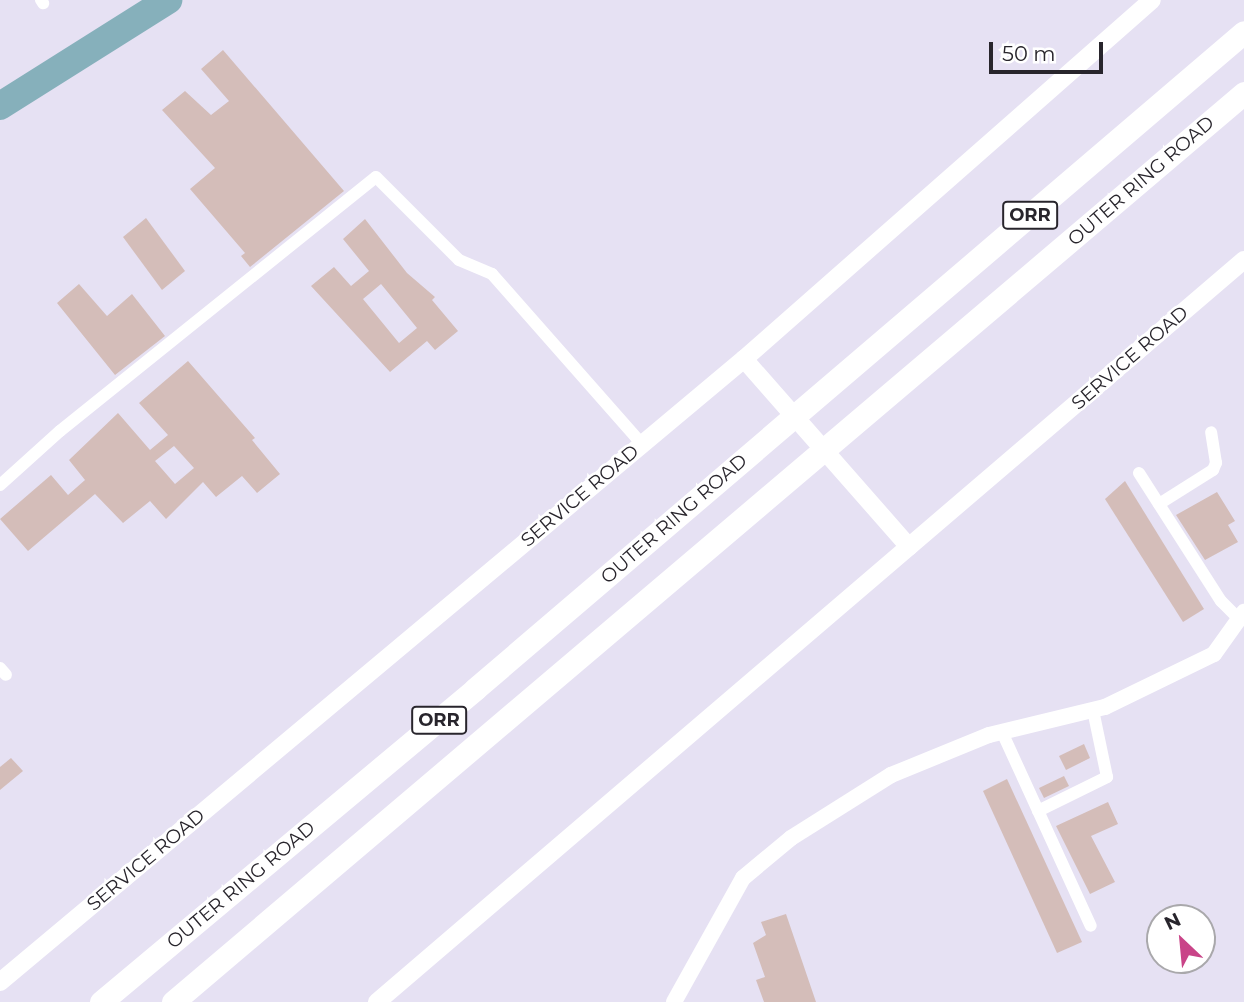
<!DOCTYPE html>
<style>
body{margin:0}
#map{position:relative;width:1244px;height:1002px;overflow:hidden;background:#e6e1f3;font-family:Montserrat,sans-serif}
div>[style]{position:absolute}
.river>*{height:28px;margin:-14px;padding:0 14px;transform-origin:14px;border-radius:14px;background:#86b0bb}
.building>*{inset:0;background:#d4bdb9}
.minor>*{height:12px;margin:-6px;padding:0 6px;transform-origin:6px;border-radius:6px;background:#fff}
.tertiary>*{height:16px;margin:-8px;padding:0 8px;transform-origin:8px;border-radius:8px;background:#fff}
.secondary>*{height:18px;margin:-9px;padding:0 9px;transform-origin:9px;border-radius:9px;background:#fff}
.motorway>*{height:23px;margin:-11.5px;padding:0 11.5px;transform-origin:11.5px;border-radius:11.5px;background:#fff}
span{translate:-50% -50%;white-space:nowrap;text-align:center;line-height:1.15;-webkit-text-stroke:5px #fff;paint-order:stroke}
.shield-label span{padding:2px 5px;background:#fff;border:2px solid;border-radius:5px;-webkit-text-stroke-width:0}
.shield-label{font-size:18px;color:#28252c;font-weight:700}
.street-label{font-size:19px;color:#28252c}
.north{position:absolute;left:1146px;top:904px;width:70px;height:70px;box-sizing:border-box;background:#fff;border:2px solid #a9a8ab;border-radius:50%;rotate:334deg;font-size:19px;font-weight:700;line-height:28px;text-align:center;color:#28252c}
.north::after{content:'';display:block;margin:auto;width:24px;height:32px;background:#c94488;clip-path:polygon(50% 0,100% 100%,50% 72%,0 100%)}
.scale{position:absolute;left:989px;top:42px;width:114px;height:32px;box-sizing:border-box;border:4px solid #28252c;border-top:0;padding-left:9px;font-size:21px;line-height:24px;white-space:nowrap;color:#28252c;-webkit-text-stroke:5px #fff;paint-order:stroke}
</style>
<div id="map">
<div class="river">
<i style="left:0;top:106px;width:199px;rotate:-32.2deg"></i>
</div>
<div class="building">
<i style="clip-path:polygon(223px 50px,344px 191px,250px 267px,241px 256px,245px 253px,190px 189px,215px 168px,162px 110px,185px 91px,211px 115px,229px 101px,201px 69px)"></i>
<i style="clip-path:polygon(146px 218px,185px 271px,162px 290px,123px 237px)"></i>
<i style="clip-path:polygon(evenodd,365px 219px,407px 273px,435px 297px,432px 300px,458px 331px,435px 350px,427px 341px,390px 372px,311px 286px,334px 267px,351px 286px,369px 271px,343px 239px,365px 219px,381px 284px,417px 328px,399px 343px,363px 299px,381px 284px)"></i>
<i style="clip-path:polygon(79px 284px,107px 316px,132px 294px,165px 336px,115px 375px,57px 303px)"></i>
<i style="clip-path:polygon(evenodd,188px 361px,255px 438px,252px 440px,280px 474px,257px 493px,242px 476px,216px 497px,203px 482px,166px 519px,150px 501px,123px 523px,95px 494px,28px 551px,0 519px,51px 475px,68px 495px,85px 480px,69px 460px,118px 413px,150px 450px,168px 435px,139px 403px,188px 361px,174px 446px,194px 468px,175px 484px,155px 461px,174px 446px)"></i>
<i style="clip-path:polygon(1125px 481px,1204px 609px,1183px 622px,1105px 499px)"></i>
<i style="clip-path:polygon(1217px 492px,1235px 521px,1228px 525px,1238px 542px,1205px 560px,1176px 515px)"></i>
<i style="clip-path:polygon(1084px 744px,1090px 758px,1066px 770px,1059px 756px)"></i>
<i style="clip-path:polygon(11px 758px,23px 771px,0 790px,0 767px)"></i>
<i style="clip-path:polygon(1064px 776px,1069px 786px,1044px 798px,1039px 788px)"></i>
<i style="clip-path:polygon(1007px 779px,1082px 942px,1057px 953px,983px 791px)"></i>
<i style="clip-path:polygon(1108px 802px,1118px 824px,1091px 836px,1115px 882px,1090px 894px,1056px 826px)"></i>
<i style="clip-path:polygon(786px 914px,816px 1002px,764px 1002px,756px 980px,765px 977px,753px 943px,766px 935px,761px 922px)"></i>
</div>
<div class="minor">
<i style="left:41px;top:0;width:4px;rotate:56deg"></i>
<i style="left:1139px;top:473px;width:152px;rotate:57.4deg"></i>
<i style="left:1221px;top:601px;width:25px;rotate:45deg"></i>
<i style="left:0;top:485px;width:81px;rotate:-42deg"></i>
<i style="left:60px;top:431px;width:405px;rotate:-38.8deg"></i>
<i style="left:376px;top:177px;width:117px;rotate:45deg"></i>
<i style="left:459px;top:260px;width:36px;rotate:23deg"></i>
<i style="left:492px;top:274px;width:227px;rotate:48.6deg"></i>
<i style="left:1159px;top:504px;width:64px;rotate:-32.2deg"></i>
<i style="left:1213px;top:470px;width:8px;rotate:-67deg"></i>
<i style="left:1216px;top:463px;width:31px;rotate:-99deg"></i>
<i style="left:0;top:668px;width:9px;rotate:49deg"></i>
<i style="left:1002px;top:732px;width:213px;rotate:65.4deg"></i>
<i style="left:1038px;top:811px;width:77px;rotate:-26.2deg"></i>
<i style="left:1107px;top:777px;width:68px;rotate:-101.8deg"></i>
</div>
<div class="tertiary">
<i style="left:674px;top:1002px;width:142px;rotate:-60.9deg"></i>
<i style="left:743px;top:878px;width:62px;rotate:-39.8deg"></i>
<i style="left:791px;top:838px;width:118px;rotate:-32.2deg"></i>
<i style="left:891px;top:775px;width:106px;rotate:-22.2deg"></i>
<i style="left:989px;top:735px;width:119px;rotate:-13.6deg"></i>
<i style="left:1105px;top:707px;width:121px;rotate:-25.9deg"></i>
<i style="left:1214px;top:654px;width:52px;rotate:-54.5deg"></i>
</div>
<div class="secondary">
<i style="left:744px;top:359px;width:250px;rotate:48.7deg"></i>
<i style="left:0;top:982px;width:970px;rotate:-39.94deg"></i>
<i style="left:744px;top:359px;width:543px;rotate:-41.34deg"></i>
<i style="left:377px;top:1002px;width:1141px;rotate:-40.56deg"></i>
</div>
<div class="motorway">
<i style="left:101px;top:1002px;width:488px;rotate:-39.9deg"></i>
<i style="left:475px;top:689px;width:1011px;rotate:-40.51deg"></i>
<i style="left:173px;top:1002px;width:1405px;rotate:-40.32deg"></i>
</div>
<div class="shield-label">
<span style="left:1030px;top:215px">ORR</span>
<span style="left:439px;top:720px">ORR</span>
</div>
<div class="street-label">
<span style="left:1141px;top:181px;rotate:-41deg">OUTER RING ROAD</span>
<span style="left:1130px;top:358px;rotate:-41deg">SERVICE ROAD</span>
<span style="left:580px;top:496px;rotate:-40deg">SERVICE ROAD</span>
<span style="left:674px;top:519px;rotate:-41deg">OUTER RING ROAD</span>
<span style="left:146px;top:860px;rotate:-40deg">SERVICE ROAD</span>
<span style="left:241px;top:885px;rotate:-40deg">OUTER RING ROAD</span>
</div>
<div class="north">N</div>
<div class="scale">50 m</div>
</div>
